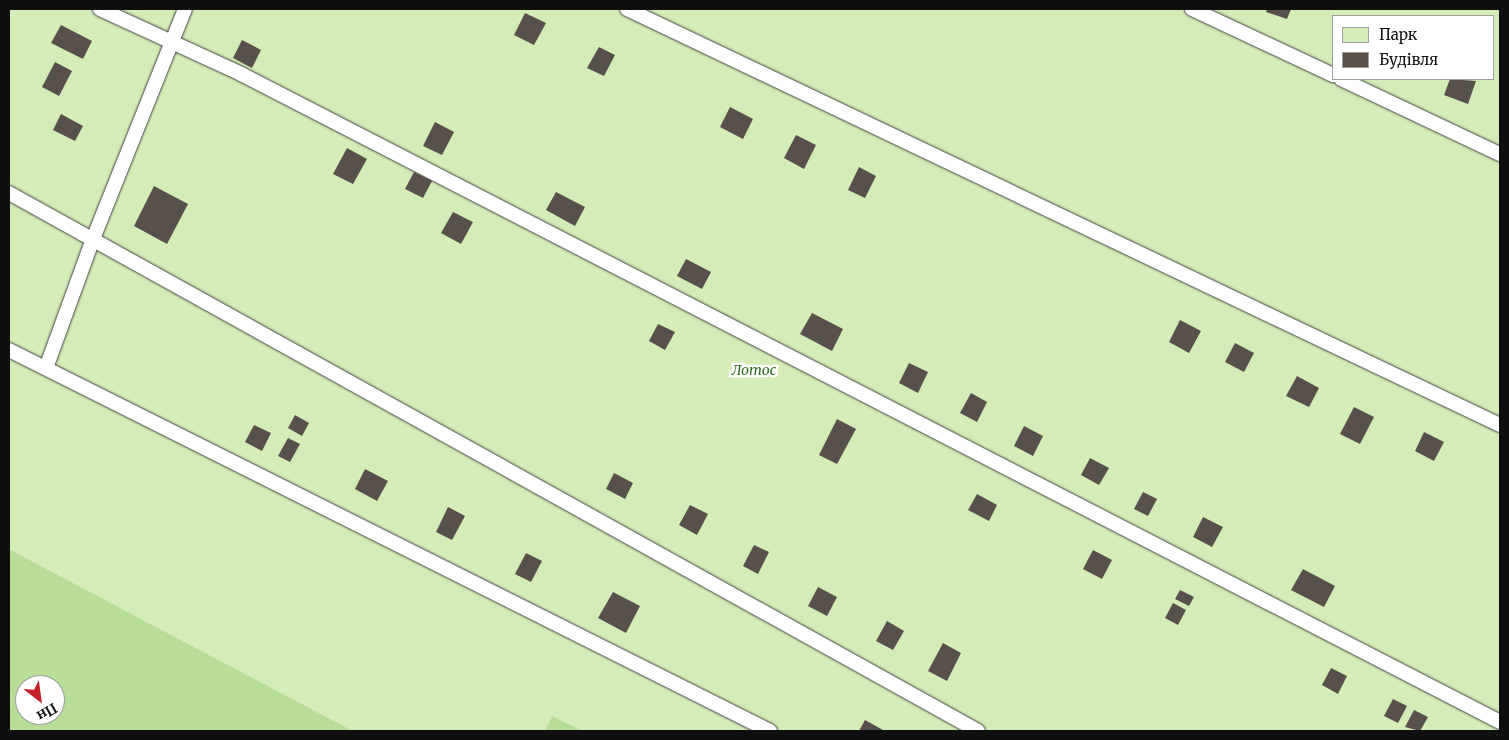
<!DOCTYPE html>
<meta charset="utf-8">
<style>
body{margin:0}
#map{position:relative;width:1509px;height:740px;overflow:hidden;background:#fffcf1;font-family:Merriweather,serif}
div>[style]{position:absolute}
.green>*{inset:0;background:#d4ecb8}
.forest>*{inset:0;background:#b7dd97}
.building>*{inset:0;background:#58504b}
.roads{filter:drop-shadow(0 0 1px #424242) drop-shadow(0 0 1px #424242)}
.lane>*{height:14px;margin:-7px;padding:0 7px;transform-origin:7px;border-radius:7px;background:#fff}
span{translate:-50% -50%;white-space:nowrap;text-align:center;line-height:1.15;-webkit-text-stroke:5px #fff;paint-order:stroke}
.park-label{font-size:14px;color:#2d6b1c;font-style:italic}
.frame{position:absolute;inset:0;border:10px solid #0f0f0f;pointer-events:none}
.legend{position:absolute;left:1332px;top:15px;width:162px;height:65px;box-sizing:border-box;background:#fff;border:1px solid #9f9f9f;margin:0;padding:6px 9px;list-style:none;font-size:15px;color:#0f0f0f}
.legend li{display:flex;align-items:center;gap:10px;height:25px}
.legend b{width:25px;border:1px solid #9f9f9f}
.north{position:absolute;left:15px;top:675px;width:50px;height:50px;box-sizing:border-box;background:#fff;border:1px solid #9f9f9f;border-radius:50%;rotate:150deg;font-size:14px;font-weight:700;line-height:20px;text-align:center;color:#0f0f0f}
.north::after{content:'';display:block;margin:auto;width:18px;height:22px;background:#c6202a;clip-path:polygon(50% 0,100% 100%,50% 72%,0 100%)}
</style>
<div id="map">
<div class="green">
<i style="clip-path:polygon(evenodd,9px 9px,1500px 9px,1500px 731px,583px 731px,552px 716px,545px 731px,353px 731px,9px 549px,9px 9px,1333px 16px,1493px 16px,1493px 79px,1333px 79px,1333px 16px)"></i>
</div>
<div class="forest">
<i style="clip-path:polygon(evenodd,9px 549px,353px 731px,9px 731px,9px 549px,25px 685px,55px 685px,55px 715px,25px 715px,25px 685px)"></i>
<i style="clip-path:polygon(552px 716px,583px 731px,545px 731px)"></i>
</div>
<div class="building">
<i style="clip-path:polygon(1267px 9px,1291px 9px,1287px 19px,1266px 12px)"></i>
<i style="clip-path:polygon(525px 13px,546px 23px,534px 45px,514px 35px)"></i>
<i style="clip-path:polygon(61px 25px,92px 41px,83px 59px,51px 43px)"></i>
<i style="clip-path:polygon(242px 40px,261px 50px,252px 68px,233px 58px)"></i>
<i style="clip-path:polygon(599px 47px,615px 55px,604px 76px,587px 68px)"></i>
<i style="clip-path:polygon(55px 62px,72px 71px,59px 96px,42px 87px)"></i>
<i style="clip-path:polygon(1450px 79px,1476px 81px,1468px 104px,1444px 95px)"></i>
<i style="clip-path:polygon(730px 107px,753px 119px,743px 139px,720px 127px)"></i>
<i style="clip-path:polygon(61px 114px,83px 126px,75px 141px,53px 130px)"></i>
<i style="clip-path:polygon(435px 122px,454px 132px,442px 155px,423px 146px)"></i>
<i style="clip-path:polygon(796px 135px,816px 145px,804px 169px,784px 158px)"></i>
<i style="clip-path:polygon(347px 148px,367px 159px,353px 184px,333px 174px)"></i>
<i style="clip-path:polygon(859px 167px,876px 176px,865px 198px,848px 190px)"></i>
<i style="clip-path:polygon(414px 172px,432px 181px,423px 198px,405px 189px)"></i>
<i style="clip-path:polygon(154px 186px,188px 204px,167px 244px,134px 226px)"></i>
<i style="clip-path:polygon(556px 192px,585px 207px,575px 226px,546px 210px)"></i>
<i style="clip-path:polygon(453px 212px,473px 222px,461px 244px,441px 233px)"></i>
<i style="clip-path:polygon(686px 259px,711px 272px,702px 289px,677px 276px)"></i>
<i style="clip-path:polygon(812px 313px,843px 329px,832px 351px,800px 334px)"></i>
<i style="clip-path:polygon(1180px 320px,1201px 331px,1189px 353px,1169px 342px)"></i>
<i style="clip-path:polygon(658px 324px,675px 332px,665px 350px,649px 341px)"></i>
<i style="clip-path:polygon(1235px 343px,1254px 353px,1244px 372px,1225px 362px)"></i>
<i style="clip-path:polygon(909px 363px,928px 372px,918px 393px,899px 383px)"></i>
<i style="clip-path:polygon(1297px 376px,1319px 388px,1309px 407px,1286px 396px)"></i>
<i style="clip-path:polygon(971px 393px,987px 402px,977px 422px,960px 413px)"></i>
<i style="clip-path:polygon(1354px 407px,1374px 417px,1360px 444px,1340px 434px)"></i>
<i style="clip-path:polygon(295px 415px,309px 423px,302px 436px,288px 428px)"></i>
<i style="clip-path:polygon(837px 419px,856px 429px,837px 464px,819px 455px)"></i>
<i style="clip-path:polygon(254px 425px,271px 433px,262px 451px,245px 442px)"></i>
<i style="clip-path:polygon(1024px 426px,1043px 436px,1033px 456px,1014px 446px)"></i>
<i style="clip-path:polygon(1424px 432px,1444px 442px,1434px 461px,1415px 451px)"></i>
<i style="clip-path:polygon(288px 438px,300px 444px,290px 462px,278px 456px)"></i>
<i style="clip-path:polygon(1090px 458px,1109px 468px,1099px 485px,1081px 475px)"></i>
<i style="clip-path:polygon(365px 469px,388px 481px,377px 501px,355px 489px)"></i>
<i style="clip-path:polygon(614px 473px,633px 483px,625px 499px,606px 489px)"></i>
<i style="clip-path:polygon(1143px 492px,1157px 499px,1148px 516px,1134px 509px)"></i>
<i style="clip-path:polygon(977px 494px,997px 505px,989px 521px,968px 510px)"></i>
<i style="clip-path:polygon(690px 505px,708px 514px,697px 535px,679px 525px)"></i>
<i style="clip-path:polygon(448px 507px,465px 516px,452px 540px,436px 532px)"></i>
<i style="clip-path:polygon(1203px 517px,1223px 527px,1212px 547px,1193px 537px)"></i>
<i style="clip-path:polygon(754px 545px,769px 552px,758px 574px,743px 566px)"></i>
<i style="clip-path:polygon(1093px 550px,1112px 560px,1102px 579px,1083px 569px)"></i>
<i style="clip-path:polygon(526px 553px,542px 561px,531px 582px,515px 574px)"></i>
<i style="clip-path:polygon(1303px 569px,1335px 586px,1324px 607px,1291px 590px)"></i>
<i style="clip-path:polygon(818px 587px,837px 597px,827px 616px,808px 606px)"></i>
<i style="clip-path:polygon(1180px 590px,1194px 597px,1189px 606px,1175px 599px)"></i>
<i style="clip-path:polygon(613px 592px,640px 606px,626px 633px,598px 618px)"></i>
<i style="clip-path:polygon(1173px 603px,1186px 610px,1178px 625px,1165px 618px)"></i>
<i style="clip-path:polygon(887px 621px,904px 631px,893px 650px,876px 641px)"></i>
<i style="clip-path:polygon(943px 643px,961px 653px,947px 681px,928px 671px)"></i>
<i style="clip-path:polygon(1331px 668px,1347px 676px,1338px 694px,1322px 685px)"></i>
<i style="clip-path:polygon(1393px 699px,1407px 706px,1398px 723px,1384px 716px)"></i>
<i style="clip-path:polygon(1414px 710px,1428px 717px,1420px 731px,1405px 727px)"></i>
<i style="clip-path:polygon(865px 720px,883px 730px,882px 731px,859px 731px)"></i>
</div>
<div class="roads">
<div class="lane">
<i style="left:100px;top:9px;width:155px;rotate:24.7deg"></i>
<i style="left:241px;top:74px;width:1416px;rotate:27.23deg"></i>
<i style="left:627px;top:9px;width:967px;rotate:25.48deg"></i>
<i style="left:1192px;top:9px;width:156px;rotate:25.1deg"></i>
<i style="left:1341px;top:79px;width:176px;rotate:25.3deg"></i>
<i style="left:9px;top:193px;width:1108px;rotate:29.04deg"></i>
<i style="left:9px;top:350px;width:851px;rotate:26.6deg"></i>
<i style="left:46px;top:368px;width:137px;rotate:-70deg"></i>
<i style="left:93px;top:239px;width:248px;rotate:-68.2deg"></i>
</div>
</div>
<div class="park-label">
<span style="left:754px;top:370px">Лотос</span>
</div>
<div class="frame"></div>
<ul class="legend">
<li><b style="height:14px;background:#d4ecb8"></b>Парк</li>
<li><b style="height:14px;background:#58504b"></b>Будівля</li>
</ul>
<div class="north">Пн</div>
</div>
